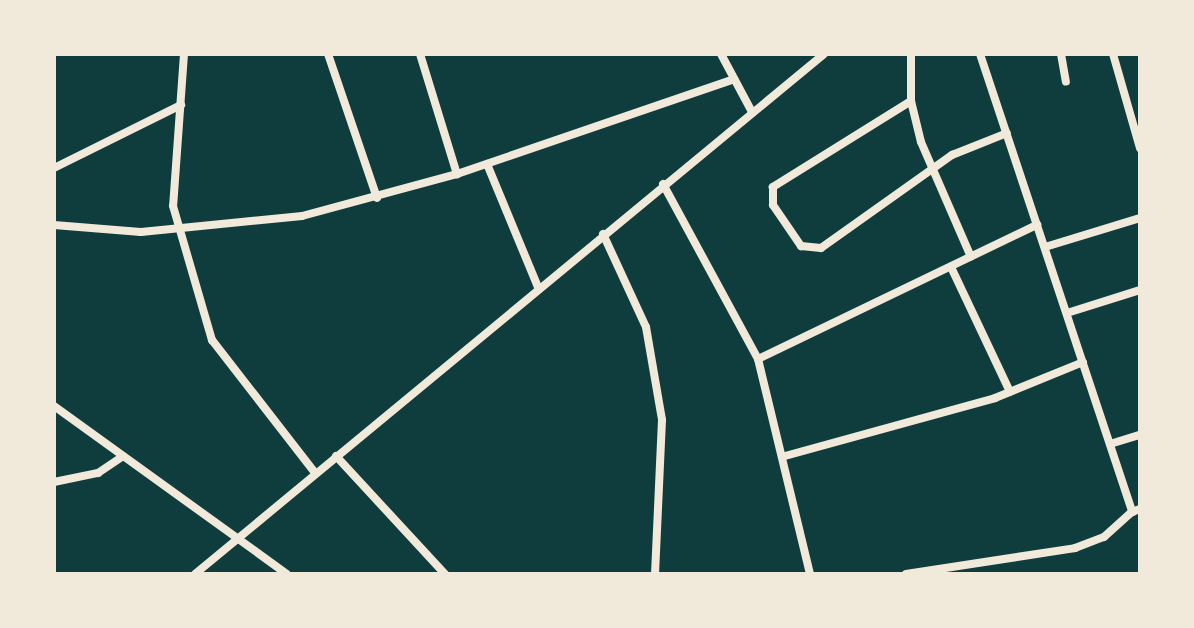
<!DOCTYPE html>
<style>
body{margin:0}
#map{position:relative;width:1194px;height:628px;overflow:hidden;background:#0f3d3e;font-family:"DM Sans",sans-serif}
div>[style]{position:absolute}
.minor>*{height:8px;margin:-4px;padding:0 4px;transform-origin:4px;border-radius:4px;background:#f1e9da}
span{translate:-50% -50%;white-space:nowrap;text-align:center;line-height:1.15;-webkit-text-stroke:8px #f1e9da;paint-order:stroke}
.frame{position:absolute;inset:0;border:56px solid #f1e9da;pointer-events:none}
</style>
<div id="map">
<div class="minor">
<i style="left:184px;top:54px;width:152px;rotate:94.1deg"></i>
<i style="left:173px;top:206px;width:140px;rotate:73.8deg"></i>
<i style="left:212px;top:340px;width:168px;rotate:52.2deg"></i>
<i style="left:328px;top:54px;width:152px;rotate:71.2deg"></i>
<i style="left:420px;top:54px;width:126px;rotate:72.9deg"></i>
<i style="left:721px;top:54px;width:66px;rotate:61.9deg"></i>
<i style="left:911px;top:54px;width:47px;rotate:90deg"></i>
<i style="left:911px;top:101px;width:42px;rotate:76.3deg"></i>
<i style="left:921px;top:142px;width:125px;rotate:66.5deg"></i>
<i style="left:980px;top:54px;width:483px;rotate:71.6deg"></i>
<i style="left:1132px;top:512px;width:9px;rotate:-21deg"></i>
<i style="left:1061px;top:54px;width:28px;rotate:80deg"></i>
<i style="left:1113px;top:54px;width:98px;rotate:74deg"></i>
<i style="left:911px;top:101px;width:163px;rotate:148.1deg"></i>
<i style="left:773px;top:187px;width:18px;rotate:90deg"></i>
<i style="left:773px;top:205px;width:50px;rotate:55.7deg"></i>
<i style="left:801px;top:246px;width:20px;rotate:6deg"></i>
<i style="left:821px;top:248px;width:161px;rotate:-35.4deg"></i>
<i style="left:952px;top:155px;width:59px;rotate:-21.8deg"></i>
<i style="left:487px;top:164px;width:133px;rotate:67.5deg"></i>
<i style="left:54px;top:168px;width:142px;rotate:-26.4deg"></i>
<i style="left:663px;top:184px;width:199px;rotate:61.5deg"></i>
<i style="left:758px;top:359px;width:221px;rotate:76.4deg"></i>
<i style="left:54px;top:225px;width:87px;rotate:4.6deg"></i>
<i style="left:141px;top:232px;width:162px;rotate:-5.7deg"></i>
<i style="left:302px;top:216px;width:161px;rotate:-15.2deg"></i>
<i style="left:457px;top:174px;width:293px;rotate:-18.9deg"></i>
<i style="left:603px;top:234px;width:102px;rotate:65.2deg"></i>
<i style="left:646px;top:327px;width:94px;rotate:80.2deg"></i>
<i style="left:662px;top:420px;width:154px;rotate:92.6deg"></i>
<i style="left:1045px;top:247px;width:99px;rotate:-17deg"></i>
<i style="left:951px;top:267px;width:138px;rotate:64.7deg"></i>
<i style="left:1067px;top:313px;width:77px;rotate:-17.5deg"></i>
<i style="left:758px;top:359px;width:310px;rotate:-25.7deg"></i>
<i style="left:54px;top:406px;width:287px;rotate:35.8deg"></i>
<i style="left:1110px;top:444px;width:31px;rotate:-17deg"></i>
<i style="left:336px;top:456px;width:161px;rotate:47.3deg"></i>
<i style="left:785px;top:456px;width:218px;rotate:-15.4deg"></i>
<i style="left:995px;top:398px;width:95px;rotate:-22.2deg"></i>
<i style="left:54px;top:482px;width:45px;rotate:-11.6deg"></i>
<i style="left:98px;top:473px;width:30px;rotate:-34deg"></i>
<i style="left:195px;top:574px;width:816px;rotate:-39.58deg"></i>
<i style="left:906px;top:574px;width:171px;rotate:-8.7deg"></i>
<i style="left:1075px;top:548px;width:31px;rotate:-21deg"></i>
<i style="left:1104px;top:537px;width:38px;rotate:-42deg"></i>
</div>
<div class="frame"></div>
</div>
